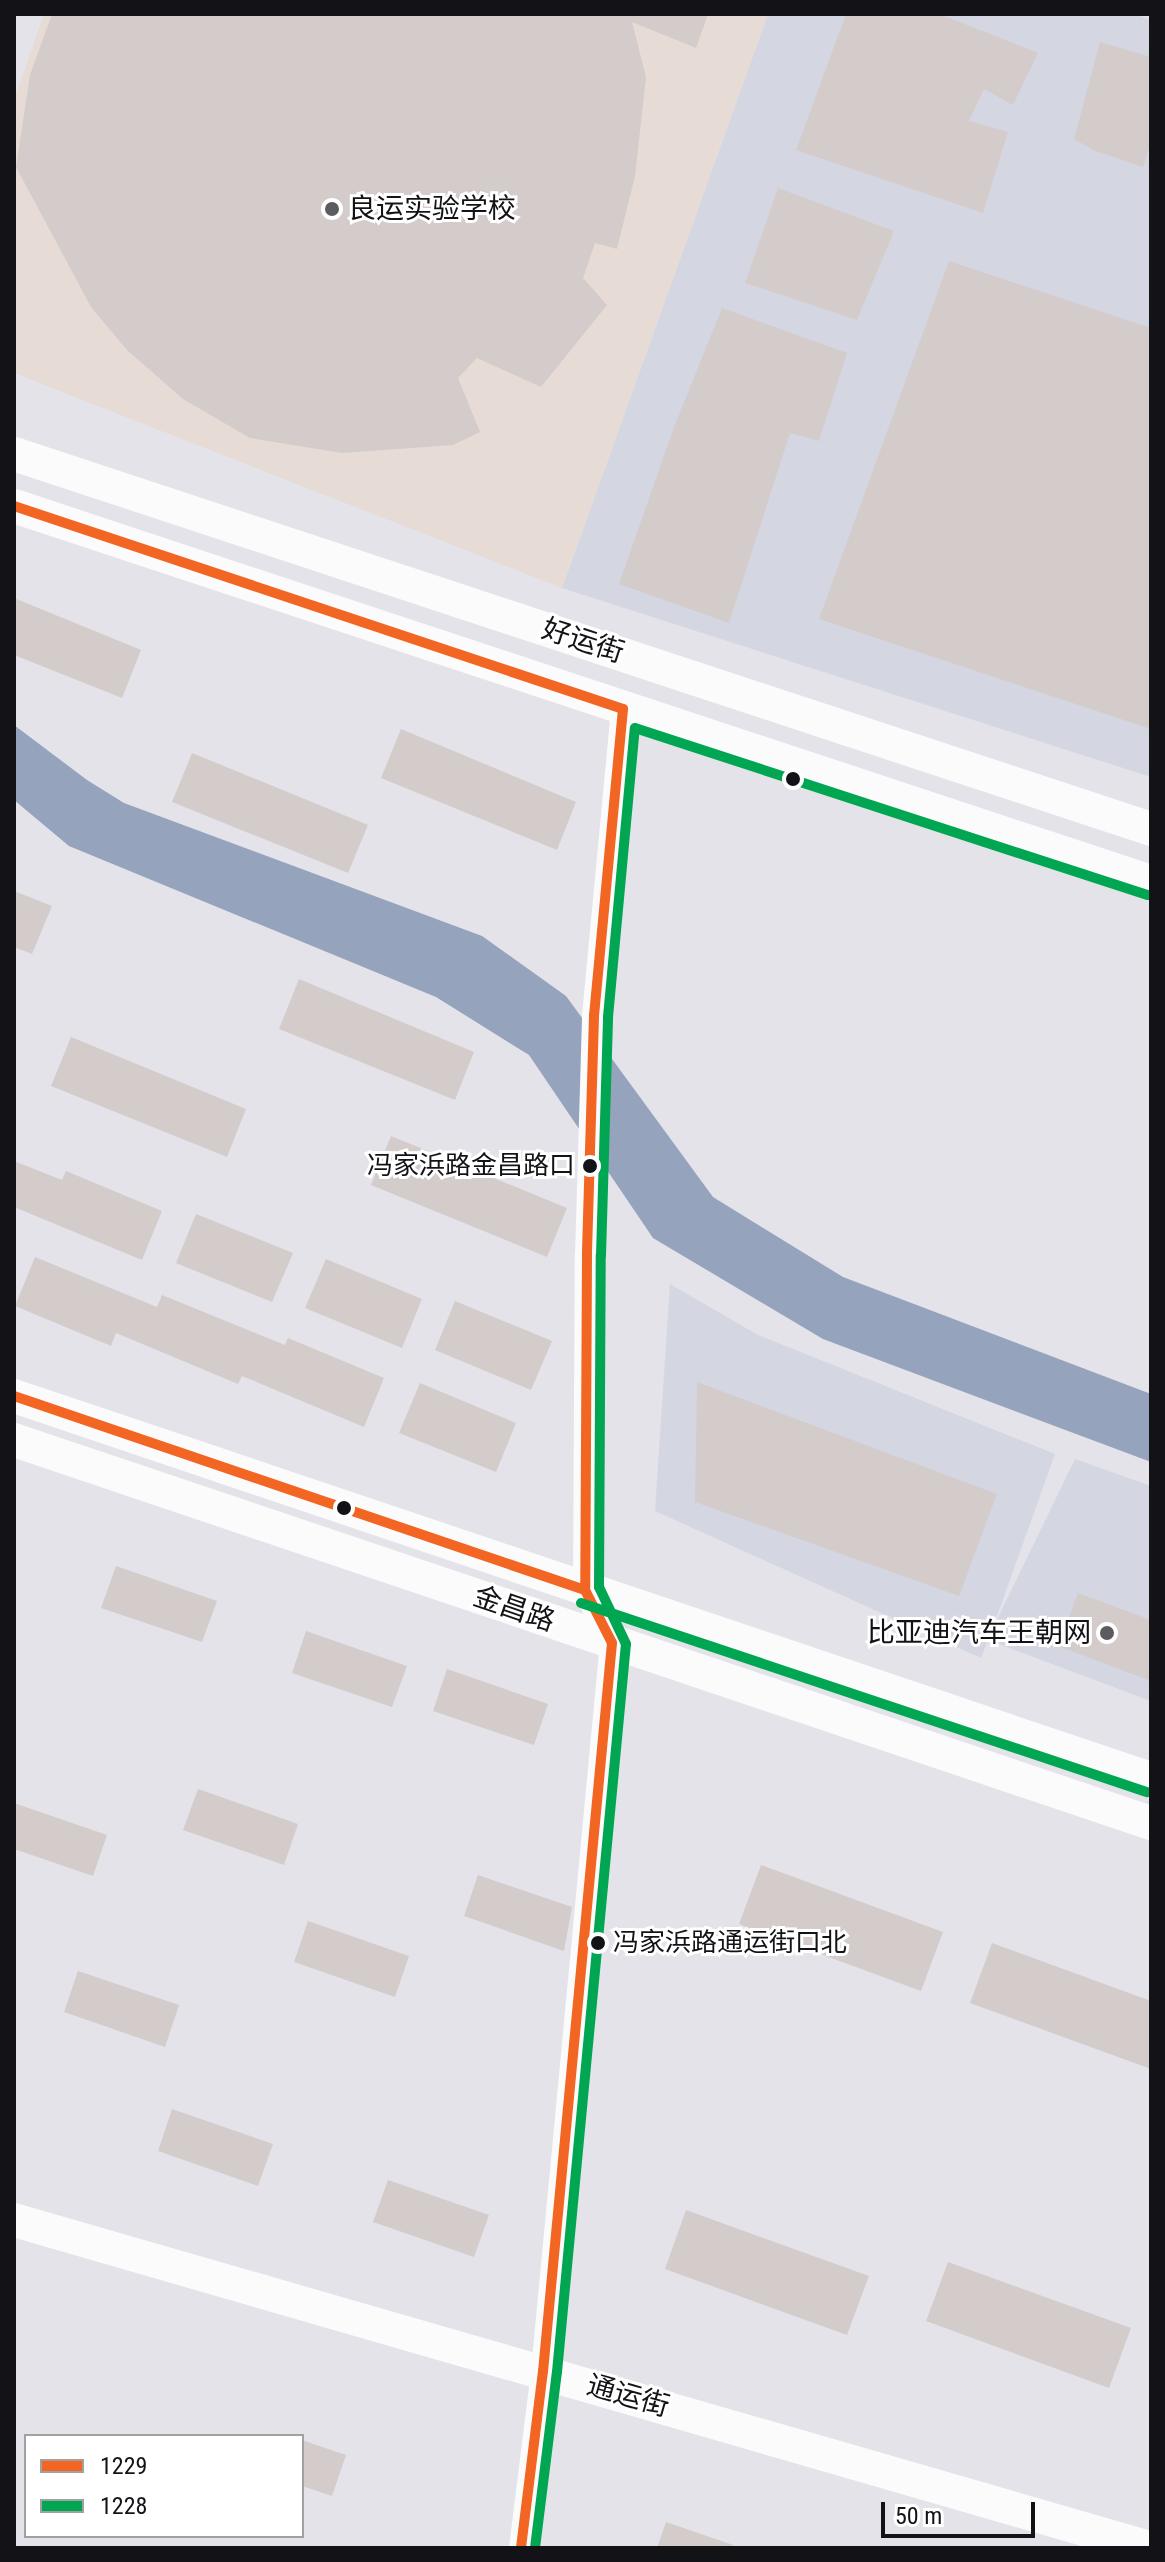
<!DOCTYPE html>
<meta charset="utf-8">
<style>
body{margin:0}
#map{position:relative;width:1165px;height:2562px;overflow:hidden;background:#e3e3e9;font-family:"Roboto Condensed","Noto Sans SC",sans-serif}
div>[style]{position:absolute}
.built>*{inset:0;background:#d4d6e2}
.education>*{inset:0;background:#e6dbd5}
.water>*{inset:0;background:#96a3bc}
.building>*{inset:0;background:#d4cccb}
.street>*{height:24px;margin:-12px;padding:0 12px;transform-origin:12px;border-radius:12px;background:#fbfbfc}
.secondary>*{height:34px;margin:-17px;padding:0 17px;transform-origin:17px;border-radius:17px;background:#fbfbfc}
.bus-1>*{height:10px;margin:-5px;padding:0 5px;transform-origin:5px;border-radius:5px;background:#f26522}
.bus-2>*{height:10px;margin:-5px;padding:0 5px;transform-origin:5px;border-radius:5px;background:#00a651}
.dots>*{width:22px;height:22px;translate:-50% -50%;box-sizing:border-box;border:4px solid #fff;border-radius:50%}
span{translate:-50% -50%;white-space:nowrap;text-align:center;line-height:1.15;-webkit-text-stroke:6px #fff;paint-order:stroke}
.bus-label{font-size:26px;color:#131317}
.right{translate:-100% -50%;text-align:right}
.left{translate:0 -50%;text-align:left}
.poi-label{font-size:28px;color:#131317}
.street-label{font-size:28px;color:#131317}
.frame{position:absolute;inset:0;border:16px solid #131317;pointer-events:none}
.legend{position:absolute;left:24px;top:2434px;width:280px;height:104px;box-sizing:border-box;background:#fff;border:2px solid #a1a1a2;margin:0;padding:10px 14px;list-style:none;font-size:24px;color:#131317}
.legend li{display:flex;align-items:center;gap:16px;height:40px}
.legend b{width:40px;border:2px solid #a1a1a2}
.scale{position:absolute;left:881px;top:2502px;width:154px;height:36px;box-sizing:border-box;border:4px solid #131317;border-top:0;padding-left:10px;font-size:24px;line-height:28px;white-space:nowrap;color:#131317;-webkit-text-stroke:6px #fff;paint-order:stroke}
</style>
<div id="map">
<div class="built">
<i style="clip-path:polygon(768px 14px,1134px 14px,1151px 20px,1151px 777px,562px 588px)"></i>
<i style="clip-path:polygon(670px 1284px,758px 1335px,1055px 1454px,992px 1630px,1075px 1459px,1151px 1486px,1151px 1701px,988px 1640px,981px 1658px,655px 1511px)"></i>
</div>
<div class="education">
<i style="clip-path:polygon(44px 14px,768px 14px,562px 588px,14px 373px,14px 100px)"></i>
</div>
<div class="water">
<i style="clip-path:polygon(14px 725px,87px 780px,124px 803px,482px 936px,566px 996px,713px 1197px,843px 1277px,1151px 1394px,1151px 1462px,823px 1339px,653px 1238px,529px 1055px,436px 997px,69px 846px,14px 800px)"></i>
</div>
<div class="building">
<i style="clip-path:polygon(52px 14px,708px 14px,696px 48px,632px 22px,646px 77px,635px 176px,617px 249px,595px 243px,583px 278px,607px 305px,541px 387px,477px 358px,458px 378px,480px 432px,453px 445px,342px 453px,250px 438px,183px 399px,127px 350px,91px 307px,16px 167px,30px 75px)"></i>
<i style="clip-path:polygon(846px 14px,939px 14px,1038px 53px,1013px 105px,984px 89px,969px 121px,1008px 132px,983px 213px,796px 150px)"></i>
<i style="clip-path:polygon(1100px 42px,1151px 57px,1151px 142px,1143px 167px,1093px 150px,1074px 139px)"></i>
<i style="clip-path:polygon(778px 188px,894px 231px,857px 320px,745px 283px)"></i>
<i style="clip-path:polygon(949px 261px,1151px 328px,1151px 729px,819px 619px)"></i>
<i style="clip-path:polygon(722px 308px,847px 353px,819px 441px,790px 433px,729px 623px,619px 584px,674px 427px)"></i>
<i style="clip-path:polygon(14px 598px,141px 650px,122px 698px,14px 655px)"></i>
<i style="clip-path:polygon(401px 729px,576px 802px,557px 850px,381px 778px)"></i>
<i style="clip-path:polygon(192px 753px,368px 825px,348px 873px,172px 802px)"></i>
<i style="clip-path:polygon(14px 891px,52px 906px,32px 954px,14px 947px)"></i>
<i style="clip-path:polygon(299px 979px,474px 1052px,455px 1100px,279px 1029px)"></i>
<i style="clip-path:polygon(71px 1037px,246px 1109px,227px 1157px,51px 1086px)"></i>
<i style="clip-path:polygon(391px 1136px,567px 1208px,547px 1257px,371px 1185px)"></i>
<i style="clip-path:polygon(14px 1161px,62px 1180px,66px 1171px,162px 1211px,142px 1260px,14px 1207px)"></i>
<i style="clip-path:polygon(196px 1214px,293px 1253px,272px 1302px,176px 1263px)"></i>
<i style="clip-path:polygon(35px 1257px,157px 1307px,162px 1295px,285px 1345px,288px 1338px,384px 1378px,364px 1427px,242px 1376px,238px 1384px,116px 1333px,111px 1346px,15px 1306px)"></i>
<i style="clip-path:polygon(326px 1259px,422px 1299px,402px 1348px,305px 1308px)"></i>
<i style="clip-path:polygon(455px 1301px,552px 1341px,531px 1390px,435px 1350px)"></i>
<i style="clip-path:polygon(697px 1382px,997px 1494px,959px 1596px,695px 1502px)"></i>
<i style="clip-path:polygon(420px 1383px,516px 1423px,496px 1472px,399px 1433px)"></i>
<i style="clip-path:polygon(116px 1566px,217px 1601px,202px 1642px,101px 1608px)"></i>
<i style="clip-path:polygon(1078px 1593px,1151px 1620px,1151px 1681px,1058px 1646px)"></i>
<i style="clip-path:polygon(306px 1631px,407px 1666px,392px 1707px,292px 1673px)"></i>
<i style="clip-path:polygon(447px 1669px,548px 1704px,534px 1745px,433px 1711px)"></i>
<i style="clip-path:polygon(198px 1789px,298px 1824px,284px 1865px,183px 1830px)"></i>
<i style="clip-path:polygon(14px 1803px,107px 1835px,93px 1876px,14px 1849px)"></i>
<i style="clip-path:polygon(761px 1865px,943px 1932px,921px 1991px,739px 1924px)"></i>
<i style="clip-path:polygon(478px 1875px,572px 1907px,564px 1951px,464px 1916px)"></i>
<i style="clip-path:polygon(308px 1921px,409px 1956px,395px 1997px,294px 1962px)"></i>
<i style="clip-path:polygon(992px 1943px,1151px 2001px,1151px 2069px,970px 2003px)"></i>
<i style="clip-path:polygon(78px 1971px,179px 2005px,165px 2047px,64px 2012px)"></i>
<i style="clip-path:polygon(172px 2109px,273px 2144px,258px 2186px,158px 2151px)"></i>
<i style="clip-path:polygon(388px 2180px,489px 2215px,474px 2257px,373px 2222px)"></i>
<i style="clip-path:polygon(686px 2210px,869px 2276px,847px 2335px,665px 2269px)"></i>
<i style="clip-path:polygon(948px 2262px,1131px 2328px,1109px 2388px,926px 2321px)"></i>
<i style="clip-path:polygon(302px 2440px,346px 2455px,332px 2496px,302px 2486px)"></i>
<i style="clip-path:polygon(666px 2522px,733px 2545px,732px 2548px,657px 2548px)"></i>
</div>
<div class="street">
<i style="left:521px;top:2548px;width:178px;rotate:-82.9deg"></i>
<i style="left:543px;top:2371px;width:731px;rotate:-84.59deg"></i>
<i style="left:612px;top:1643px;width:59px;rotate:-117deg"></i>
<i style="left:585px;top:1590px;width:335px;rotate:-89.7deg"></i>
<i style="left:587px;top:1255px;width:239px;rotate:-88.3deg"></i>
<i style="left:594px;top:1016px;width:308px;rotate:-84.6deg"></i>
</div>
<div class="secondary">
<i style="left:14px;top:454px;width:1197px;rotate:18.25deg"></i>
<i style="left:14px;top:506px;width:1198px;rotate:18.3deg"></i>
<i style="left:14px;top:1396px;width:1200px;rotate:18.62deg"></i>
<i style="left:14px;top:1440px;width:1200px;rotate:18.62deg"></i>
<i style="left:14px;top:2220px;width:1182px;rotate:16.11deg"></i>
</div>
<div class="bus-1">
<i style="left:14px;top:506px;width:642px;rotate:18.43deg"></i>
<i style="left:623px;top:709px;width:308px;rotate:95.4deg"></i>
<i style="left:594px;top:1016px;width:239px;rotate:91.7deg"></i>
<i style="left:587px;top:1255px;width:335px;rotate:90.3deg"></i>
<i style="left:585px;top:1590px;width:59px;rotate:63deg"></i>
<i style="left:612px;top:1643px;width:731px;rotate:95.41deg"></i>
<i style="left:543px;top:2371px;width:178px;rotate:97.1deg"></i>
<i style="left:14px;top:1396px;width:603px;rotate:18.77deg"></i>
</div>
<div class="bus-2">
<i style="left:581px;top:1603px;width:597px;rotate:18.47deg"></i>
<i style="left:535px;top:2548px;width:177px;rotate:-82.9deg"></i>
<i style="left:557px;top:2372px;width:731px;rotate:-84.59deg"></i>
<i style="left:626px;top:1644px;width:63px;rotate:-115.3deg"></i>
<i style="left:599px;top:1587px;width:332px;rotate:-89.7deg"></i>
<i style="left:601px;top:1255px;width:238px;rotate:-88.3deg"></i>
<i style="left:608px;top:1017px;width:290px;rotate:-84.7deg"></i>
<i style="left:635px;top:728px;width:539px;rotate:18.06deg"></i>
</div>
<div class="dots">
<i style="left:332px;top:209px;background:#5c5c60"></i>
<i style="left:793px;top:779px;background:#131317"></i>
<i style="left:590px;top:1166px;background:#131317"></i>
<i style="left:344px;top:1508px;background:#131317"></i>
<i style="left:1107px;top:1633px;background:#5c5c60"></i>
<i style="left:598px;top:1943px;background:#131317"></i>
</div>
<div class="bus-label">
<span class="right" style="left:575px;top:1166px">冯家浜路金昌路口</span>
<span class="left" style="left:613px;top:1943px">冯家浜路通运街口北</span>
</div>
<div class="poi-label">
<span class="left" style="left:348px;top:209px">良运实验学校</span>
<span class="right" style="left:1091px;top:1633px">比亚迪汽车王朝网</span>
</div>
<div class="street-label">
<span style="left:583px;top:641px;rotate:18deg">好运街</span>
<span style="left:514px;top:1609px;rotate:19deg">金昌路</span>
<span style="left:628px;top:2396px;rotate:16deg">通运街</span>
</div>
<div class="frame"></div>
<ul class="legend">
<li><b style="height:10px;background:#f26522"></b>1229</li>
<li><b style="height:10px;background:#00a651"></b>1228</li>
</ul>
<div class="scale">50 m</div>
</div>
